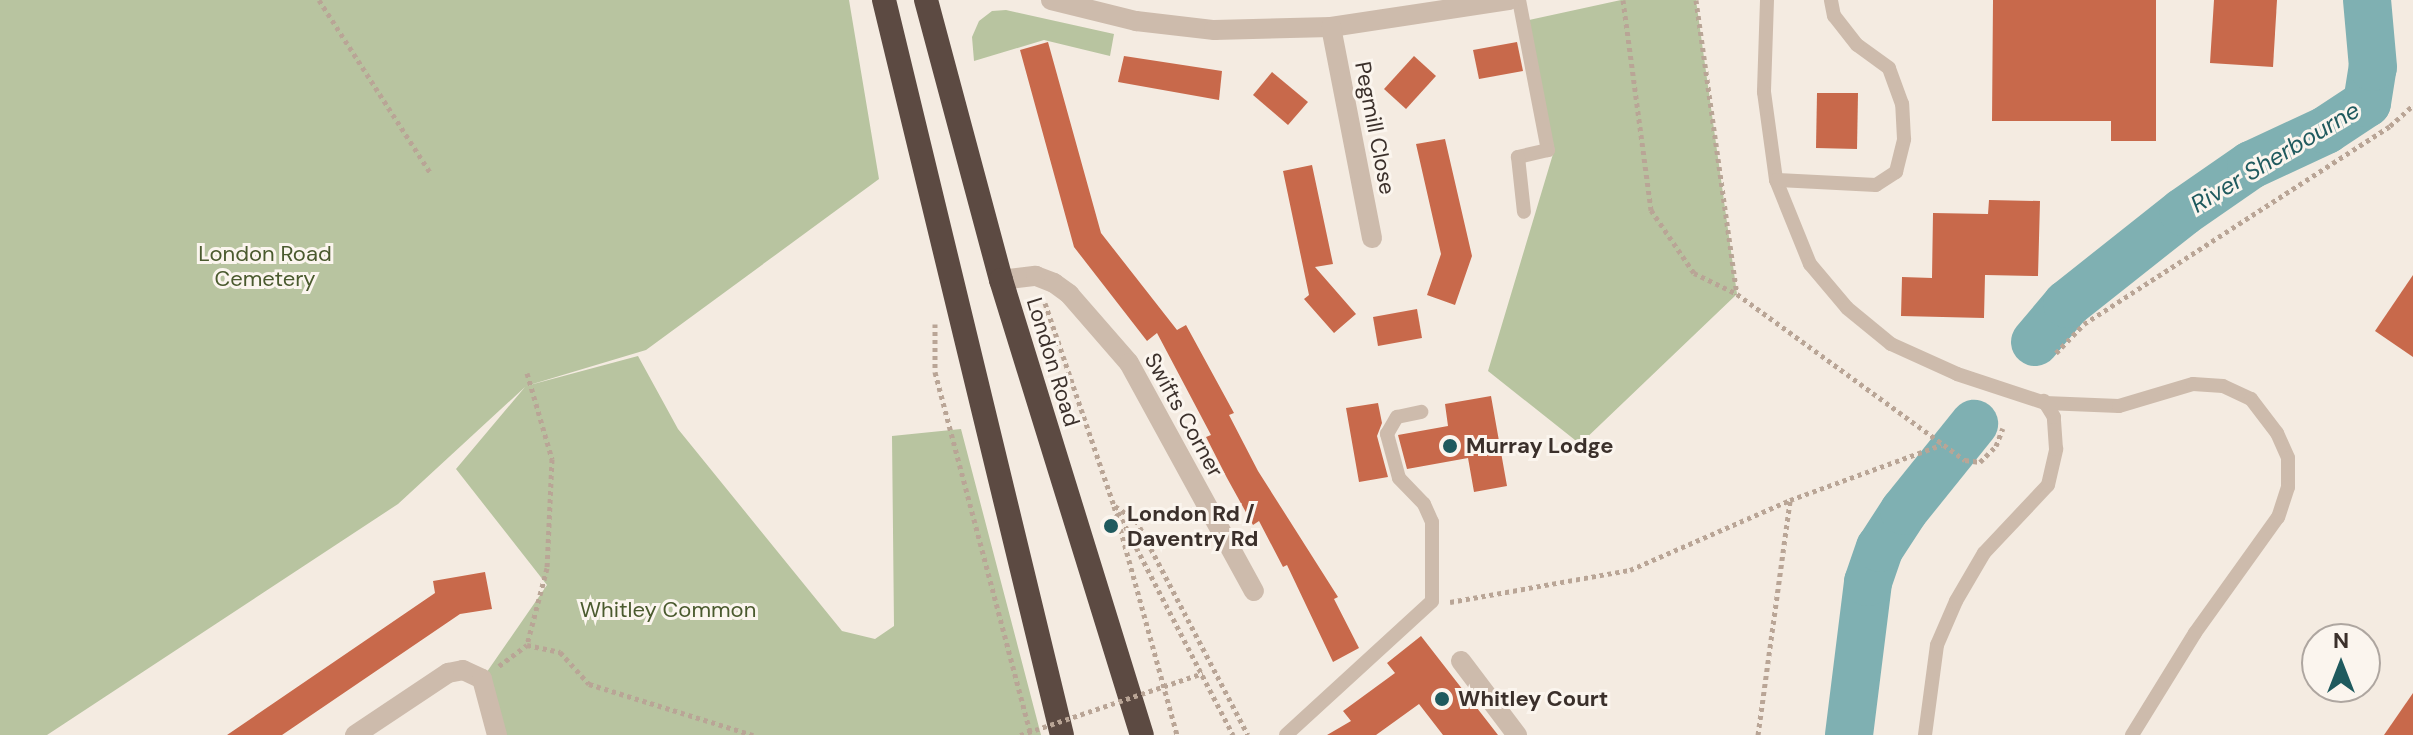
<!DOCTYPE html>
<style>
body{margin:0}
#map{position:relative;width:2413px;height:735px;overflow:hidden;background:#f4ebe1;font-family:"DM Sans",sans-serif}
div>[style]{position:absolute}
.green>*{inset:0;background:#b8c4a0}
.river>*{height:48px;margin:-24px;padding:0 24px;transform-origin:24px;border-radius:24px;background:#7fb0b2}
.building>*{inset:0;background:#c8694b}
.path>*{height:5px;margin-top:-2.5px;transform-origin:0;background:repeating-linear-gradient(90deg,#b9a596 0 4px,transparent 0 8px)}
.lane>*{height:14px;margin:-7px;padding:0 7px;transform-origin:7px;border-radius:7px;background:#cdbbac}
.street>*{height:20px;margin:-10px;padding:0 10px;transform-origin:10px;border-radius:10px;background:#cdbbac}
.highway>*{height:24px;margin:-12px;padding:0 12px;transform-origin:12px;border-radius:12px;background:#5c4a42}
.path-bridge>*{height:5px;margin-top:-2.5px;transform-origin:0;background:repeating-linear-gradient(90deg,#b9a596 0 4px,transparent 0 8px)}
.dots>*{width:22px;height:22px;translate:-50% -50%;box-sizing:border-box;border:4px solid #fbf5ee;border-radius:50%}
span{translate:-50% -50%;white-space:nowrap;text-align:center;line-height:1.15;-webkit-text-stroke:6px #fbf5ee;paint-order:stroke}
.street-label{font-size:22px;color:#3b302b}
.park-label{font-size:22px;color:#4a5a2e}
.poi-label{font-size:22px;color:#3b302b;font-weight:700}
.left{translate:0 -50%;text-align:left}
.water-label{font-size:24px;color:#1f5a5e;font-style:italic}
.north{position:absolute;left:2301px;top:623px;width:80px;height:80px;box-sizing:border-box;background:#fbf5ee;border:2px solid #aea6a0;border-radius:50%;rotate:0deg;font-size:22px;font-weight:700;line-height:32px;text-align:center;color:#3b302b}
.north::after{content:'';display:block;margin:auto;width:28px;height:36px;background:#1f5a5e;clip-path:polygon(50% 0,100% 100%,50% 72%,0 100%)}
</style>
<div id="map">
<div class="green">
<i style="clip-path:polygon(0 0,849px 0,879px 179px,646px 350px,526px 386px,638px 356px,678px 429px,842px 631px,875px 639px,894px 626px,892px 436px,961px 429px,1041px 735px,497px 735px,482px 679px,547px 585px,456px 469px,525px 387px,398px 504px,47px 735px,0 735px)"></i>
<i style="clip-path:polygon(1621px 0,1696px 0,1737px 294px,1580px 444px,1488px 371px,1553px 154px,1529px 20px)"></i>
<i style="clip-path:polygon(1006px 10px,1114px 34px,1110px 56px,1044px 40px,974px 61px,972px 37px,979px 21px,992px 11px)"></i>
</div>
<div class="river">
<i style="left:2035px;top:342px;width:50px;rotate:-49.9deg"></i>
<i style="left:2067px;top:304px;width:148px;rotate:-38.4deg"></i>
<i style="left:2183px;top:212px;width:83px;rotate:-34.7deg"></i>
<i style="left:2251px;top:165px;width:83px;rotate:-25deg"></i>
<i style="left:2326px;top:130px;width:49px;rotate:-33.4deg"></i>
<i style="left:2367px;top:103px;width:36px;rotate:-81deg"></i>
<i style="left:2373px;top:67px;width:67px;rotate:-95.1deg"></i>
<i style="left:1849px;top:735px;width:154px;rotate:-82.9deg"></i>
<i style="left:1868px;top:582px;width:36px;rotate:-71deg"></i>
<i style="left:1880px;top:548px;width:44px;rotate:-57deg"></i>
<i style="left:1904px;top:511px;width:112px;rotate:-51.2deg"></i>
</div>
<div class="building">
<i style="clip-path:polygon(1993px 0,2156px 0,2156px 141px,2111px 141px,2111px 121px,1992px 121px)"></i>
<i style="clip-path:polygon(2214px 0,2277px 0,2273px 67px,2210px 63px)"></i>
<i style="clip-path:polygon(1048px 42px,1101px 233px,1177px 330px,1186px 325px,1234px 413px,1229px 415px,1258px 471px,1338px 597px,1334px 599px,1359px 648px,1333px 662px,1287px 565px,1283px 567px,1259px 521px,1253px 525px,1227px 478px,1206px 437px,1211px 435px,1157px 333px,1147px 341px,1074px 247px,1020px 50px)"></i>
<i style="clip-path:polygon(1517px 42px,1523px 71px,1479px 79px,1473px 50px)"></i>
<i style="clip-path:polygon(1124px 56px,1222px 71px,1219px 100px,1118px 82px)"></i>
<i style="clip-path:polygon(1414px 56px,1436px 76px,1406px 109px,1384px 89px)"></i>
<i style="clip-path:polygon(1272px 72px,1308px 102px,1288px 125px,1253px 95px)"></i>
<i style="clip-path:polygon(1817px 93px,1858px 93px,1857px 149px,1816px 148px)"></i>
<i style="clip-path:polygon(1445px 139px,1472px 256px,1455px 305px,1427px 295px,1441px 254px,1416px 144px)"></i>
<i style="clip-path:polygon(1312px 165px,1333px 264px,1315px 267px,1356px 314px,1334px 333px,1304px 299px,1309px 295px,1283px 171px)"></i>
<i style="clip-path:polygon(1989px 200px,2040px 201px,2038px 276px,1985px 275px,1984px 318px,1901px 316px,1902px 277px,1932px 278px,1933px 213px,1988px 214px)"></i>
<i style="clip-path:polygon(2413px 275px,2413px 357px,2375px 331px)"></i>
<i style="clip-path:polygon(1417px 309px,1422px 338px,1378px 346px,1373px 317px)"></i>
<i style="clip-path:polygon(1491px 396px,1507px 486px,1474px 492px,1468px 458px,1407px 469px,1398px 435px,1448px 426px,1445px 404px)"></i>
<i style="clip-path:polygon(1378px 403px,1382px 423px,1377px 436px,1388px 477px,1359px 482px,1346px 408px)"></i>
<i style="clip-path:polygon(485px 572px,492px 609px,460px 614px,282px 735px,227px 735px,435px 593px,433px 581px)"></i>
<i style="clip-path:polygon(1421px 636px,1498px 735px,1443px 735px,1419px 704px,1376px 735px,1327px 735px,1351px 721px,1343px 711px,1395px 673px,1387px 663px)"></i>
<i style="clip-path:polygon(2413px 693px,2413px 735px,2384px 735px)"></i>
</div>
<div class="path">
<i style="left:319px;top:0;width:205px;rotate:57.2deg"></i>
<i style="left:1623px;top:0;width:212px;rotate:82.4deg"></i>
<i style="left:1651px;top:210px;width:76px;rotate:55.7deg"></i>
<i style="left:1694px;top:273px;width:48px;rotate:26deg"></i>
<i style="left:1696px;top:0;width:297px;rotate:82.1deg"></i>
<i style="left:1737px;top:294px;width:282px;rotate:36.1deg"></i>
<i style="left:1965px;top:460px;width:15px;rotate:8deg"></i>
<i style="left:1980px;top:462px;width:23px;rotate:-45deg"></i>
<i style="left:1996px;top:446px;width:19px;rotate:-69deg"></i>
<i style="left:1045px;top:303px;width:214px;rotate:71.2deg"></i>
<i style="left:1114px;top:506px;width:238px;rotate:74.6deg"></i>
<i style="left:935px;top:324px;width:48px;rotate:90deg"></i>
<i style="left:935px;top:372px;width:375px;rotate:75.2deg"></i>
<i style="left:2056px;top:353px;width:40px;rotate:-46deg"></i>
<i style="left:2084px;top:324px;width:364px;rotate:-32.9deg"></i>
<i style="left:2390px;top:126px;width:31px;rotate:-42deg"></i>
<i style="left:527px;top:373px;width:90px;rotate:73.8deg"></i>
<i style="left:552px;top:459px;width:109px;rotate:92.6deg"></i>
<i style="left:547px;top:568px;width:80px;rotate:104.6deg"></i>
<i style="left:1115px;top:506px;width:25px;rotate:34deg"></i>
<i style="left:1136px;top:520px;width:242px;rotate:62.5deg"></i>
<i style="left:1118px;top:512px;width:251px;rotate:62.7deg"></i>
<i style="left:1450px;top:602px;width:183px;rotate:-10.1deg"></i>
<i style="left:1630px;top:570px;width:175px;rotate:-23.6deg"></i>
<i style="left:1790px;top:500px;width:161px;rotate:-20deg"></i>
<i style="left:499px;top:666px;width:35px;rotate:-37deg"></i>
<i style="left:527px;top:645px;width:34px;rotate:12deg"></i>
<i style="left:560px;top:652px;width:43px;rotate:47.8deg"></i>
<i style="left:589px;top:684px;width:172px;rotate:17.3deg"></i>
<i style="left:1758px;top:735px;width:236px;rotate:-82.2deg"></i>
</div>
<div class="lane">
<i style="left:1519px;top:0;width:153px;rotate:79.1deg"></i>
<i style="left:1548px;top:150px;width:31px;rotate:167deg"></i>
<i style="left:1518px;top:157px;width:55px;rotate:83.8deg"></i>
<i style="left:1767px;top:0;width:92px;rotate:91.9deg"></i>
<i style="left:1764px;top:92px;width:89px;rotate:82.2deg"></i>
<i style="left:1776px;top:180px;width:91px;rotate:68deg"></i>
<i style="left:1810px;top:264px;width:57px;rotate:49.9deg"></i>
<i style="left:1847px;top:308px;width:57px;rotate:39.3deg"></i>
<i style="left:1891px;top:344px;width:72px;rotate:24.4deg"></i>
<i style="left:1957px;top:374px;width:93px;rotate:18.2deg"></i>
<i style="left:2045px;top:403px;width:74px;rotate:2.3deg"></i>
<i style="left:2119px;top:406px;width:77px;rotate:-16.6deg"></i>
<i style="left:2193px;top:384px;width:30px;rotate:4deg"></i>
<i style="left:2223px;top:386px;width:31px;rotate:25deg"></i>
<i style="left:2251px;top:399px;width:43px;rotate:52.6deg"></i>
<i style="left:2277px;top:433px;width:27px;rotate:66deg"></i>
<i style="left:2288px;top:458px;width:29px;rotate:90deg"></i>
<i style="left:2288px;top:487px;width:32px;rotate:108deg"></i>
<i style="left:2278px;top:517px;width:143px;rotate:125.6deg"></i>
<i style="left:2195px;top:633px;width:120px;rotate:121.7deg"></i>
<i style="left:1776px;top:180px;width:100px;rotate:2.9deg"></i>
<i style="left:1876px;top:185px;width:24px;rotate:-33deg"></i>
<i style="left:1896px;top:172px;width:34px;rotate:-76deg"></i>
<i style="left:1904px;top:139px;width:35px;rotate:-93deg"></i>
<i style="left:1902px;top:104px;width:38px;rotate:-110deg"></i>
<i style="left:1889px;top:68px;width:39px;rotate:-144deg"></i>
<i style="left:1857px;top:45px;width:37px;rotate:-128deg"></i>
<i style="left:1834px;top:16px;width:16px;rotate:-101deg"></i>
<i style="left:1286px;top:735px;width:198px;rotate:-42.5deg"></i>
<i style="left:1432px;top:601px;width:79px;rotate:-90deg"></i>
<i style="left:1432px;top:522px;width:20px;rotate:-114deg"></i>
<i style="left:1424px;top:504px;width:36px;rotate:-134deg"></i>
<i style="left:1399px;top:478px;width:46px;rotate:-105.3deg"></i>
<i style="left:1387px;top:434px;width:20px;rotate:-60deg"></i>
<i style="left:1397px;top:417px;width:25px;rotate:-12deg"></i>
<i style="left:1925px;top:735px;width:91px;rotate:-82.4deg"></i>
<i style="left:1937px;top:645px;width:48px;rotate:-66.6deg"></i>
<i style="left:1956px;top:601px;width:56px;rotate:-59.7deg"></i>
<i style="left:1984px;top:553px;width:93px;rotate:-46.7deg"></i>
<i style="left:2048px;top:485px;width:37px;rotate:-77deg"></i>
<i style="left:2056px;top:449px;width:32px;rotate:-94deg"></i>
<i style="left:2054px;top:417px;width:19px;rotate:-122deg"></i>
</div>
<div class="street">
<i style="left:1051px;top:0;width:88px;rotate:13.9deg"></i>
<i style="left:1136px;top:21px;width:79px;rotate:6.6deg"></i>
<i style="left:1214px;top:30px;width:117px;rotate:-1.5deg"></i>
<i style="left:1331px;top:27px;width:181px;rotate:-8.6deg"></i>
<i style="left:1331px;top:27px;width:215px;rotate:79deg"></i>
<i style="left:1001px;top:280px;width:35px;rotate:-7deg"></i>
<i style="left:1036px;top:276px;width:19px;rotate:21deg"></i>
<i style="left:1054px;top:283px;width:19px;rotate:36deg"></i>
<i style="left:1069px;top:294px;width:91px;rotate:49deg"></i>
<i style="left:1129px;top:363px;width:260px;rotate:61.3deg"></i>
<i style="left:1461px;top:661px;width:93px;rotate:52.9deg"></i>
<i style="left:355px;top:735px;width:112px;rotate:-33.7deg"></i>
<i style="left:448px;top:673px;width:15px;rotate:-11deg"></i>
<i style="left:463px;top:670px;width:21px;rotate:25deg"></i>
<i style="left:482px;top:679px;width:58px;rotate:75deg"></i>
</div>
<div class="highway">
<i style="left:884px;top:0;width:756px;rotate:76.39deg"></i>
<i style="left:926px;top:0;width:290px;rotate:75deg"></i>
<i style="left:1001px;top:280px;width:476px;rotate:72.8deg"></i>
</div>
<div class="path-bridge">
<i style="left:1020px;top:735px;width:193px;rotate:-18.7deg"></i>
</div>
<div class="dots">
<i style="left:1450px;top:446px;background:#1f5a5e"></i>
<i style="left:1111px;top:526px;background:#1f5a5e"></i>
<i style="left:1442px;top:699px;background:#1f5a5e"></i>
</div>
<div class="street-label">
<span style="left:1375px;top:128px;rotate:79deg">Pegmill Close</span>
<span style="left:1053px;top:362px;rotate:73deg">London Road</span>
<span style="left:1184px;top:415px;rotate:61deg">Swifts Corner</span>
</div>
<div class="park-label">
<span style="left:265px;top:266px">London Road<br>Cemetery</span>
<span style="left:668px;top:610px">Whitley Common</span>
</div>
<div class="poi-label">
<span class="left" style="left:1466px;top:446px">Murray Lodge</span>
<span class="left" style="left:1127px;top:526px">London Rd /<br>Daventry Rd</span>
<span class="left" style="left:1458px;top:699px">Whitley Court</span>
</div>
<div class="water-label">
<span style="left:2275px;top:157px;rotate:-31deg">River Sherbourne</span>
</div>
<div class="north">N</div>
</div>
